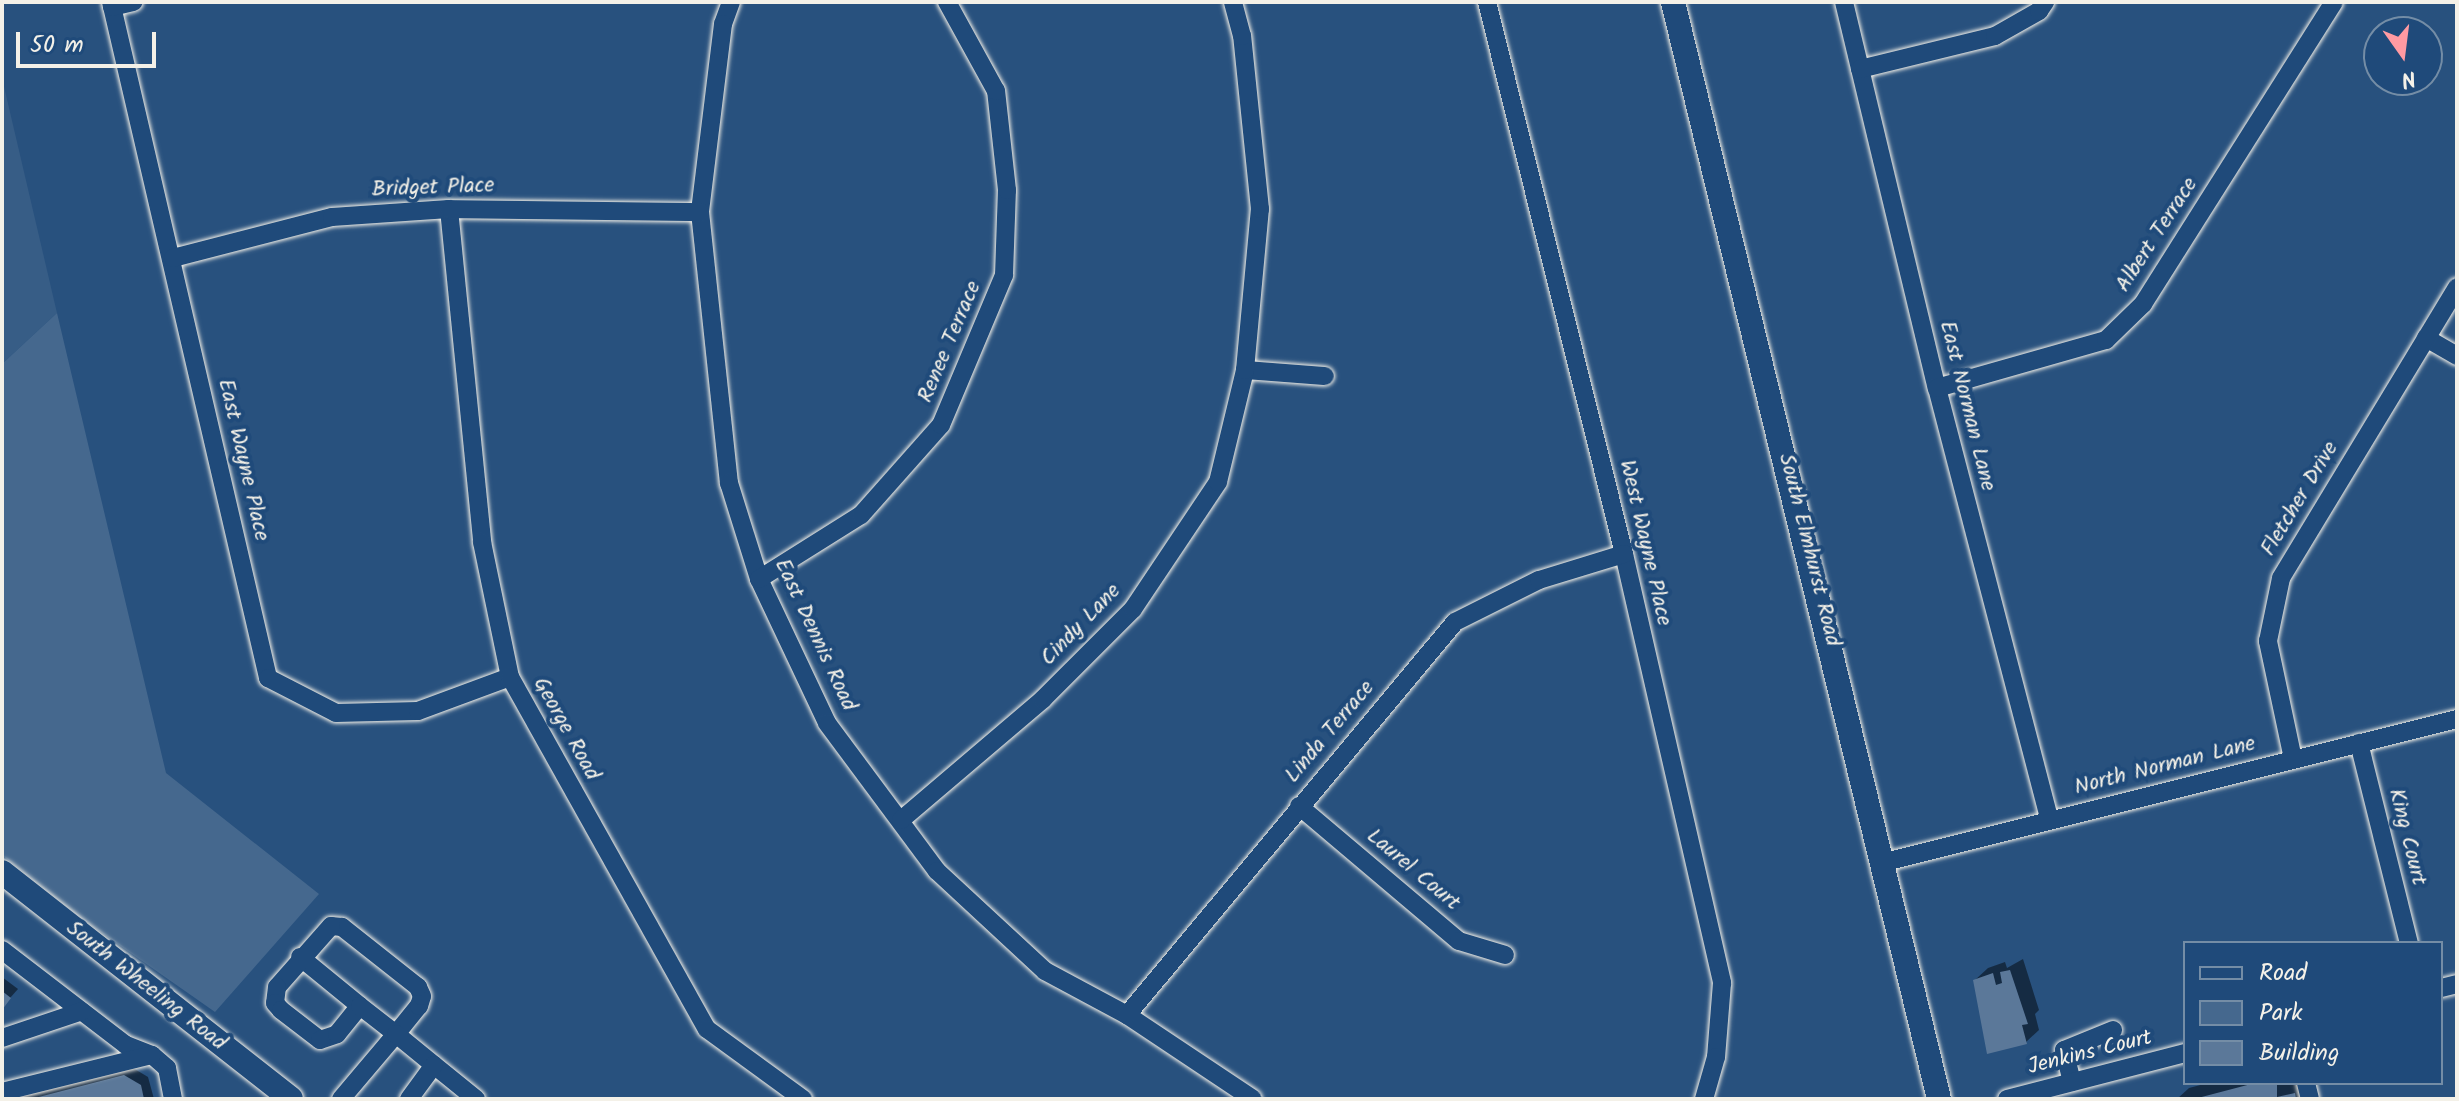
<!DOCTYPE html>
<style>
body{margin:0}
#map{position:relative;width:2459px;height:1101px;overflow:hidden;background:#28517e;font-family:Kalam,sans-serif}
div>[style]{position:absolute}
.built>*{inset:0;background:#375d86}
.green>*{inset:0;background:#45688e}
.shadow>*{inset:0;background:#0007}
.building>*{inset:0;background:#5b7899}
.roads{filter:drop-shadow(0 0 2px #f4f1e8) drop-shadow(0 0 2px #f4f1e8)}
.minor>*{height:18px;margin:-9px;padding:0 9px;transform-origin:9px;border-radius:9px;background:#1f4a7a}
.major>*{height:24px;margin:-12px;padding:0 12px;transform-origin:12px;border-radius:12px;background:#1f4a7a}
span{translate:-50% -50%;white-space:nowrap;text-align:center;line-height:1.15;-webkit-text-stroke:8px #1f4a7a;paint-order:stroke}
.street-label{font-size:22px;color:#f4f1e8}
.frame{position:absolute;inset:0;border:4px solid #f4f1e8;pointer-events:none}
.legend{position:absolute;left:2183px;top:941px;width:260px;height:144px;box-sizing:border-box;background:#1f4a7a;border:2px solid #748da6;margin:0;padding:10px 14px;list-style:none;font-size:24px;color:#f4f1e8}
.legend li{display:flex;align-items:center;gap:16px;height:40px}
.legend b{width:40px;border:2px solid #748da6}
.north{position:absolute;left:2363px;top:16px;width:80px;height:80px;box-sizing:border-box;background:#1f4a7a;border:2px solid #748da6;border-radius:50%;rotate:166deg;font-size:22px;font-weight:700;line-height:32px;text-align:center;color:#f4f1e8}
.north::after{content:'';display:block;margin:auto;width:28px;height:36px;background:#ff9aa2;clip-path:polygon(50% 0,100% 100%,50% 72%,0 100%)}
.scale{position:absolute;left:16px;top:32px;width:140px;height:36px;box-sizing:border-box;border:4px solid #f4f1e8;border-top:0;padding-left:10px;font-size:24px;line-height:28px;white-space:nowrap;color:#f4f1e8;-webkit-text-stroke:6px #1f4a7a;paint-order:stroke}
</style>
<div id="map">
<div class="built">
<i style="clip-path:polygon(2px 78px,57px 313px,2px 364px)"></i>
</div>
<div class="green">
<i style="clip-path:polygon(57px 313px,166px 773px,319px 894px,215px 1012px,85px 921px,2px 855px,2px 364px)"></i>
</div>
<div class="shadow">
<i style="clip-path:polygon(2023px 959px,2039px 1010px,2035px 1014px,2039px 1030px,2026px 1042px,1975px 980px,1988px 968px,2005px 962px,2007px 968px)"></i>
<i style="clip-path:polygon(2px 977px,18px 989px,2px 1007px)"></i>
<i style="clip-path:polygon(133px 1068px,148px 1077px,154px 1099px,7px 1099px)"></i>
<i style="clip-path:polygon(2208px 1083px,2313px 1083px,2313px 1085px,2299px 1099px,2177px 1099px,2189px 1088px)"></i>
</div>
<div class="building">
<i style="clip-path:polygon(2010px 970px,2028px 1024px,2022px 1025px,2027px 1044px,1987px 1054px,1973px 980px,1993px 973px,1996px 985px,2002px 983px,2000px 972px)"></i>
<i style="clip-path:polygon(2px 991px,11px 998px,2px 1010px)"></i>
<i style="clip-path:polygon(124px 1075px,141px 1085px,144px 1099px,31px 1099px)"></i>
<i style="clip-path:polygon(2255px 1083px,2277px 1083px,2277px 1097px,2295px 1093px,2296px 1099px,2194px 1099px)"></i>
</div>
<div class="roads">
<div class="minor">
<i style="left:111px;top:2px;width:694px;rotate:76.92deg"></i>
<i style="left:268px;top:678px;width:76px;rotate:27.2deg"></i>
<i style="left:336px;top:713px;width:82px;rotate:-1.4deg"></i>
<i style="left:418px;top:711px;width:98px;rotate:-20.3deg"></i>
<i style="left:731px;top:2px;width:23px;rotate:110deg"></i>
<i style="left:723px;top:24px;width:189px;rotate:97deg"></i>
<i style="left:700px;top:212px;width:273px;rotate:83.9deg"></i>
<i style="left:729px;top:483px;width:101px;rotate:72.6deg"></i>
<i style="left:759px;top:579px;width:159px;rotate:64.7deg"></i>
<i style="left:827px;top:723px;width:184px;rotate:53.4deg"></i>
<i style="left:937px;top:871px;width:147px;rotate:42.8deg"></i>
<i style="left:1045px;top:971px;width:93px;rotate:28.2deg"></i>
<i style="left:1127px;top:1015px;width:151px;rotate:33.7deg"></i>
<i style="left:1487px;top:2px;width:569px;rotate:76.06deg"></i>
<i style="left:1624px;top:554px;width:440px;rotate:77.1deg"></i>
<i style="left:1722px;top:983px;width:74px;rotate:94.6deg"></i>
<i style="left:1716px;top:1057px;width:44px;rotate:105.9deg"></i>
<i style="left:1844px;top:2px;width:397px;rotate:76.5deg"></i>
<i style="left:1937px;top:388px;width:445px;rotate:75.4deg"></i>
<i style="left:112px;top:7px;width:22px;rotate:-13deg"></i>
<i style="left:1860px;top:69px;width:139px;rotate:-13.7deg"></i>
<i style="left:1995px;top:36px;width:51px;rotate:-29.6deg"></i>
<i style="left:2039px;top:11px;width:11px;rotate:-56deg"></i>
<i style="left:449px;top:209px;width:335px;rotate:84.3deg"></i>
<i style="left:482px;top:542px;width:138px;rotate:78.3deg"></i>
<i style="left:510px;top:677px;width:403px;rotate:60.8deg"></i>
<i style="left:707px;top:1029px;width:119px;rotate:36.1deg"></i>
<i style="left:173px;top:258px;width:164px;rotate:-14.5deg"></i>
<i style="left:332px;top:217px;width:117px;rotate:-3.9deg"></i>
<i style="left:449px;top:209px;width:251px;rotate:0.7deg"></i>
<i style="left:2426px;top:338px;width:36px;rotate:30deg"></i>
<i style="left:1245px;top:370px;width:80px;rotate:4.3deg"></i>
<i style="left:1937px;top:388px;width:176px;rotate:-15.9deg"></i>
<i style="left:2106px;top:340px;width:52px;rotate:-44.2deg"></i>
<i style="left:2143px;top:304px;width:357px;rotate:-57.7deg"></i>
<i style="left:759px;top:579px;width:120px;rotate:-32.1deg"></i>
<i style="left:861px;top:515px;width:120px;rotate:-48.4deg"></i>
<i style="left:941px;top:425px;width:163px;rotate:-67.2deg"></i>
<i style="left:1004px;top:275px;width:85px;rotate:-88deg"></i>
<i style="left:1007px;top:190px;width:100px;rotate:-96.3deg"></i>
<i style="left:996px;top:91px;width:102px;rotate:-118.8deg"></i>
<i style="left:2359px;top:743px;width:206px;rotate:76deg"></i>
<i style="left:2293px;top:759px;width:121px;rotate:-102deg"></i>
<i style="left:2268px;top:641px;width:64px;rotate:-78.3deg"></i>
<i style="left:2281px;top:578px;width:340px;rotate:-58.8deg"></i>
<i style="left:1299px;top:806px;width:209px;rotate:40.2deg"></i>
<i style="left:1459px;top:941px;width:48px;rotate:16.9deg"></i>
<i style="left:901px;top:820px;width:187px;rotate:-40.4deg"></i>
<i style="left:1043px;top:699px;width:127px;rotate:-45deg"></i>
<i style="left:1133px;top:609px;width:153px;rotate:-56.2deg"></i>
<i style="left:1218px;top:482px;width:115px;rotate:-76.4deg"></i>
<i style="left:1245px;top:370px;width:162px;rotate:-84.7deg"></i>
<i style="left:1260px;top:209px;width:174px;rotate:-95.9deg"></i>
<i style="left:1242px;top:36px;width:35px;rotate:-105deg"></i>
<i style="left:1885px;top:862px;width:590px;rotate:-14.04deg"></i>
<i style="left:2px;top:950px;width:156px;rotate:37.5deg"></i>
<i style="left:126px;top:1045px;width:28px;rotate:21deg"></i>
<i style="left:152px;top:1055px;width:20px;rotate:41deg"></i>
<i style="left:167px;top:1068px;width:32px;rotate:79deg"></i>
<i style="left:300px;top:957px;width:77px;rotate:39.2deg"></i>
<i style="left:2441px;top:988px;width:16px;rotate:-14deg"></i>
<i style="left:1127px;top:1015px;width:512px;rotate:-50.15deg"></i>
<i style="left:1455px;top:622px;width:94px;rotate:-26.6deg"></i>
<i style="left:1539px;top:580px;width:89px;rotate:-17deg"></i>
<i style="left:2px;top:1038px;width:84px;rotate:-18.6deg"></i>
<i style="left:2072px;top:1082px;width:33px;rotate:-104deg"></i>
<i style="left:2064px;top:1050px;width:53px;rotate:-22.2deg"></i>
<i style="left:2306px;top:1083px;width:16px;rotate:76deg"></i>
<i style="left:2px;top:1092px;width:154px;rotate:-13.9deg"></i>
<i style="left:341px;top:1099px;width:85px;rotate:-49.8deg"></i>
<i style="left:396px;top:1034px;width:36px;rotate:-51deg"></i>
<i style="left:419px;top:1006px;width:10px;rotate:-73deg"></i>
<i style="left:422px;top:996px;width:10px;rotate:-114deg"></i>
<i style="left:418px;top:987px;width:97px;rotate:-141.7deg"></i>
<i style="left:342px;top:927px;width:11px;rotate:-175deg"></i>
<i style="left:331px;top:926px;width:81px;rotate:131.5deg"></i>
<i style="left:277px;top:987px;width:16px;rotate:97deg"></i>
<i style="left:275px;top:1003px;width:9px;rotate:49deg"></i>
<i style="left:281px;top:1010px;width:49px;rotate:37.6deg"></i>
<i style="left:320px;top:1040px;width:18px;rotate:-19deg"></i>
<i style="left:337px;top:1034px;width:36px;rotate:-51deg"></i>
<i style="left:360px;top:1006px;width:46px;rotate:37.9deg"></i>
<i style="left:396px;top:1034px;width:49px;rotate:39.2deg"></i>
<i style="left:434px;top:1065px;width:54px;rotate:39deg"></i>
<i style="left:409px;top:1099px;width:42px;rotate:-53.7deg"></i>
<i style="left:2007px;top:1099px;width:184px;rotate:-14.5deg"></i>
</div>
<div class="major">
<i style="left:1673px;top:2px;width:1129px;rotate:76.37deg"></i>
<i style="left:2px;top:872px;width:367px;rotate:38.1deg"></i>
</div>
</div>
<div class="street-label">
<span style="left:433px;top:188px;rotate:-2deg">Bridget Place</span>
<span style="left:2157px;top:235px;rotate:-57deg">Albert Terrace</span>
<span style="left:950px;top:342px;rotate:-67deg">Renee Terrace</span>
<span style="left:1967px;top:406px;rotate:76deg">East Norman Lane</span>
<span style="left:243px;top:460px;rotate:77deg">East Wayne Place</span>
<span style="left:2300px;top:499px;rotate:-59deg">Fletcher Drive</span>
<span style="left:1645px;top:543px;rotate:77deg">West Wayne Place</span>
<span style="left:1809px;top:550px;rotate:76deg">South Elmhurst Road</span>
<span style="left:1081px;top:625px;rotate:-46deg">Cindy Lane</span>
<span style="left:815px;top:635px;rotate:65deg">East Dennis Road</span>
<span style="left:566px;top:729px;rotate:61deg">George Road</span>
<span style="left:1330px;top:732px;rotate:-50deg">Linda Terrace</span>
<span style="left:2165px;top:766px;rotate:-14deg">North Norman Lane</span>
<span style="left:2407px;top:837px;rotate:76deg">King Court</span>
<span style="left:1413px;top:870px;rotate:40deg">Laurel Court</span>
<span style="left:146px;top:986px;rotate:38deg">South Wheeling Road</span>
<span style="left:2090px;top:1053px;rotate:-14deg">Jenkins Court</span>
</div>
<div class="frame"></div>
<ul class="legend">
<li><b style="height:10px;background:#1f4a7a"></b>Road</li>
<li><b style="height:22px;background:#45688e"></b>Park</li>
<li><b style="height:22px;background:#5b7899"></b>Building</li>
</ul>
<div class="north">N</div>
<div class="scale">50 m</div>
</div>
